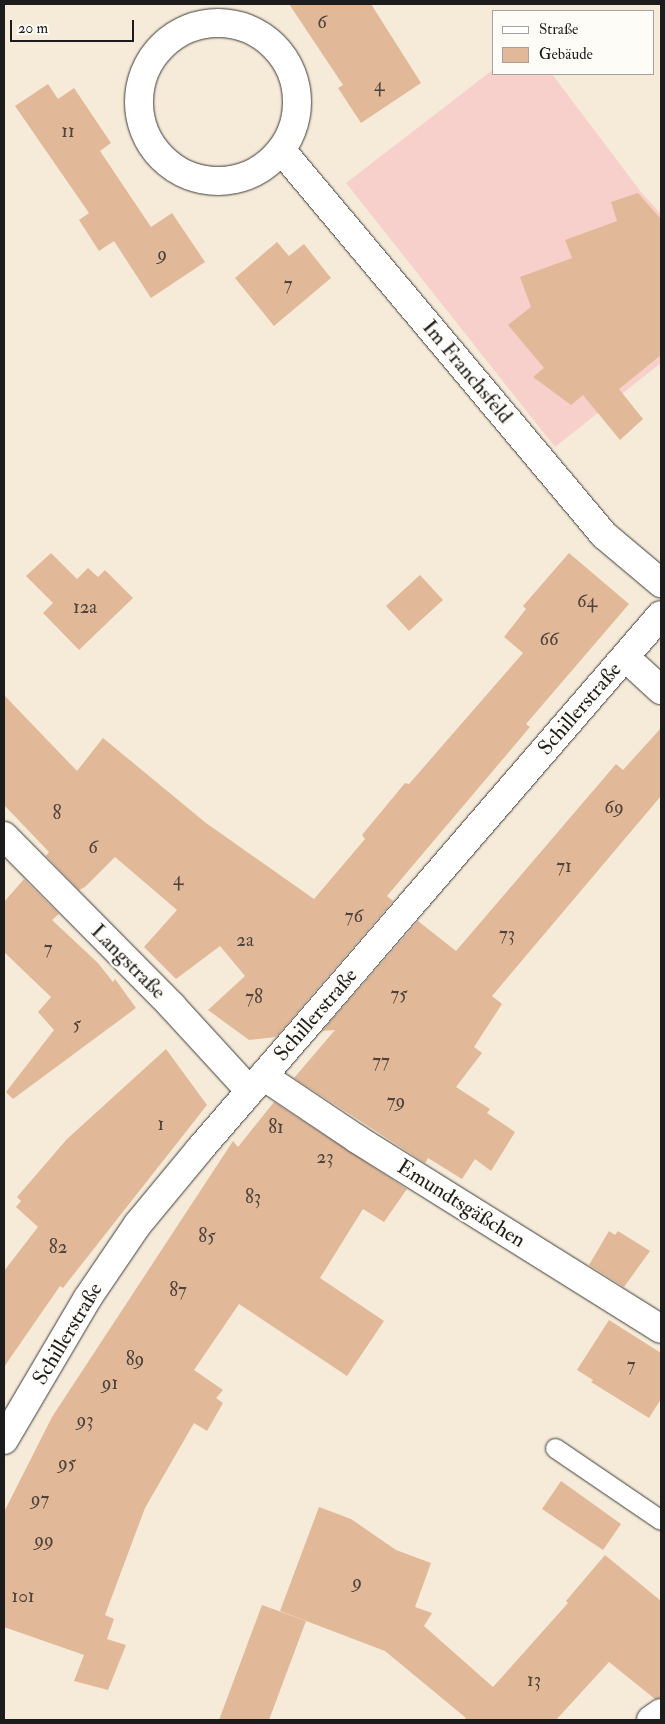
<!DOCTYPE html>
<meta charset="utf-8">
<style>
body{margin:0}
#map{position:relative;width:665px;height:1724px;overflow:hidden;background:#f6ebd8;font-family:"IM FELL Double Pica",serif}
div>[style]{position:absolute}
.built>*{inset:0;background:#f7d0cb}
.building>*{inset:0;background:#e1b999}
.roads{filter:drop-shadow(0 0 1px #3d3b38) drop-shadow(0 0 1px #3d3b38)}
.lane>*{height:19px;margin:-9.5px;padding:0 9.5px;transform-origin:9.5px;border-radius:9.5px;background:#fff}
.street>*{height:28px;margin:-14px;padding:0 14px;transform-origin:14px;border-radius:14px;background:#fff}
.street>.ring{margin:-14px;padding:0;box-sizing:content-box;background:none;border:28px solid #fff;border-radius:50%}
span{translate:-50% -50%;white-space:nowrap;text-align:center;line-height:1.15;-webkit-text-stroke:4.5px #fdfcf7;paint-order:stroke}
.number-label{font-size:19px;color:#4d433b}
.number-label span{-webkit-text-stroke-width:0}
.street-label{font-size:21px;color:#1c1c1c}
.frame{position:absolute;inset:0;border:5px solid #1c1c1c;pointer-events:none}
.legend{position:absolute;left:492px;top:10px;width:162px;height:65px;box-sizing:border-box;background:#fdfcf7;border:1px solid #a3a29f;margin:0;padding:6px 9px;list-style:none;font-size:15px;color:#1c1c1c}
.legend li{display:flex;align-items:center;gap:10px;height:25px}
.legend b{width:25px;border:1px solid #a3a29f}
.scale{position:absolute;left:10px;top:20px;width:124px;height:22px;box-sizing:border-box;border:2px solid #1c1c1c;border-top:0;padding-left:6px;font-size:15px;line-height:18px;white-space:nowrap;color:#1c1c1c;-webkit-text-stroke:4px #fdfcf7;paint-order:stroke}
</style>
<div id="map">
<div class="built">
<i style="clip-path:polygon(494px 69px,494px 74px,552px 74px,641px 192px,661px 214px,661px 363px,555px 447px,346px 183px)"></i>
</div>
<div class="building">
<i style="clip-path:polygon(289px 4px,371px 4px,421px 83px,361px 123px,338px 88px,343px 85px)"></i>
<i style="clip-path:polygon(48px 84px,58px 99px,74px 88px,111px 143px,100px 151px,151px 227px,172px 213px,205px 262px,151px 298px,114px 241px,99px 251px,79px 220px,89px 213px,15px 106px)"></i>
<i style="clip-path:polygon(638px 193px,661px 219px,661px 355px,619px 389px,643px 419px,620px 440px,583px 395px,571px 405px,533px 377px,544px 368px,508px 325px,531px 307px,520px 277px,572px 258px,565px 240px,617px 221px,611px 202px)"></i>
<i style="clip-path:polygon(277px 242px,289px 256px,304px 244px,331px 278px,274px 326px,235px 278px)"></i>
<i style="clip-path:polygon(51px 553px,77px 579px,88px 568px,98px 577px,105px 570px,133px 598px,79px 650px,43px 613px,53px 603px,26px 576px)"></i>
<i style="clip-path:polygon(569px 553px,629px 604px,526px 724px,530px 727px,387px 896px,393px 901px,276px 1037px,249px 1040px,208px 1010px,245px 976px,220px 946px,176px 979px,144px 947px,177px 910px,115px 857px,85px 887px,79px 890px,46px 856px,49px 852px,4px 805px,4px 695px,77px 771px,103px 738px,206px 823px,314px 899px,365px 839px,362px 835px,405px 783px,409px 784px,523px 653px,504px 637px,526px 609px,523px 606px)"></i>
<i style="clip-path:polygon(420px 575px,443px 600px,409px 631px,386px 606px)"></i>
<i style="clip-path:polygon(661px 728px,661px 796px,492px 996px,502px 1004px,474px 1047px,482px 1053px,456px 1087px,490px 1109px,487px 1113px,515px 1132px,491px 1171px,475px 1159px,462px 1179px,428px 1158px,425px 1163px,294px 1078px,335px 1030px,322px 1031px,418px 921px,456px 951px,616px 764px,623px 770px)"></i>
<i style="clip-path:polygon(24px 879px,59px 914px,52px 920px,98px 963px,113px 982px,115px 979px,136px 1008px,13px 1099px,6px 1092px,54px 1030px,38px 1012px,51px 997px,4px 952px,4px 902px)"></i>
<i style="clip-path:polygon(166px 1049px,207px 1105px,63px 1288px,60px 1286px,4px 1367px,4px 1271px,38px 1227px,16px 1207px,21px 1201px,17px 1197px,67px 1139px)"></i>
<i style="clip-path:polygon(274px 1102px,407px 1189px,384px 1222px,363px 1209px,320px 1278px,384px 1321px,347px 1376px,239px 1304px,194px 1370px,223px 1390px,216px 1398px,223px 1403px,207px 1431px,194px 1423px,145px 1508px,105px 1615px,114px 1619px,107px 1639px,126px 1645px,108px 1690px,74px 1681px,84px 1655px,4px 1627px,4px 1512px,52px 1417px,233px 1141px,238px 1147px)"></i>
<i style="clip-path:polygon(609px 1231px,615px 1235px,618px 1231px,650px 1251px,624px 1287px,589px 1265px)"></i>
<i style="clip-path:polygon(609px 1320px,661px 1353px,661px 1399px,649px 1418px,591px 1382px,593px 1380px,577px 1370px)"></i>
<i style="clip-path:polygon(561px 1481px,621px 1524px,603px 1550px,542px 1509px)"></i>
<i style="clip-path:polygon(319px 1507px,351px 1519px,396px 1550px,431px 1563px,415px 1607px,432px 1613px,424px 1626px,493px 1687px,568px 1603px,566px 1601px,605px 1555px,661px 1601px,661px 1698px,655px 1699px,609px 1662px,556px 1720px,463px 1720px,466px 1718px,385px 1651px,280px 1611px)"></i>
<i style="clip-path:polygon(262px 1605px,306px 1621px,269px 1720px,219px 1720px)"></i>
</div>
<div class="roads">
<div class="lane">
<i style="left:555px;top:1448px;width:128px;rotate:34.2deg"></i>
</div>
<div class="street">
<i class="ring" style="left:139px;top:23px;width:130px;height:130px"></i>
<i style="left:282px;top:151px;width:501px;rotate:50.02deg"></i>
<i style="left:604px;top:535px;width:75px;rotate:40.1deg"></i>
<i style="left:625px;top:657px;width:49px;rotate:42.5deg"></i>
<i style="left:4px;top:836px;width:239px;rotate:45.3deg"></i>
<i style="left:172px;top:1006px;width:115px;rotate:47.5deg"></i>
<i style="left:263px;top:1076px;width:113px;rotate:33.8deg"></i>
<i style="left:357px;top:1139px;width:358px;rotate:32deg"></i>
<i style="left:4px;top:1440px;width:164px;rotate:-59.5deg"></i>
<i style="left:87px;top:1299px;width:91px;rotate:-55.8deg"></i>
<i style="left:138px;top:1224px;width:97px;rotate:-50.4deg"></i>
<i style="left:200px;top:1149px;width:705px;rotate:-49.2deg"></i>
<i style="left:651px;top:1720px;width:12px;rotate:-35deg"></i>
</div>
</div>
<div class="number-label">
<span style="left:322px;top:23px">6</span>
<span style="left:379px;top:86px">4</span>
<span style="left:68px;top:132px">11</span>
<span style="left:162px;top:255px">9</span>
<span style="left:288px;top:285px">7</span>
<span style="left:587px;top:602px">64</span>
<span style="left:85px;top:608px">12a</span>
<span style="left:549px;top:640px">66</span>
<span style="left:614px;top:808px">69</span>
<span style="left:57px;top:814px">8</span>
<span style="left:93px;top:848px">6</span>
<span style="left:564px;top:867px">71</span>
<span style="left:178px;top:880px">4</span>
<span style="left:354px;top:917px">76</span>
<span style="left:507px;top:935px">73</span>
<span style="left:245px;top:941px">2a</span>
<span style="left:48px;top:949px">7</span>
<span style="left:399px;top:995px">75</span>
<span style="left:254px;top:998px">78</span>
<span style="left:77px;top:1025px">5</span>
<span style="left:381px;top:1062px">77</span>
<span style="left:396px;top:1102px">79</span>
<span style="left:161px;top:1125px">1</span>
<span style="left:276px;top:1128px">81</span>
<span style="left:325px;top:1158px">23</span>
<span style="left:253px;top:1198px">83</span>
<span style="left:207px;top:1237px">85</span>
<span style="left:58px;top:1248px">82</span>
<span style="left:178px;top:1291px">87</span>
<span style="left:135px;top:1360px">89</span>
<span style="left:631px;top:1366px">7</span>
<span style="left:110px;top:1384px">91</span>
<span style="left:85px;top:1421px">93</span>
<span style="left:67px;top:1464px">95</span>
<span style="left:40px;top:1500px">97</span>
<span style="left:44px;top:1541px">99</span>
<span style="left:357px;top:1583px">9</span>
<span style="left:23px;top:1597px">101</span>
<span style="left:534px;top:1681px">13</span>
</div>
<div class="street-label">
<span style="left:467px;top:372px;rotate:50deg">Im Franchsfeld</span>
<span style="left:580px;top:709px;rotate:-49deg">Schillerstraße</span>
<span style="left:128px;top:962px;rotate:45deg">Langstraße</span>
<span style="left:316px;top:1015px;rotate:-49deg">Schillerstraße</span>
<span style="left:461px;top:1204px;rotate:32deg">Emundtsgäßchen</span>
<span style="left:68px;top:1334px;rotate:-59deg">Schillerstraße</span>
</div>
<div class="frame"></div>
<ul class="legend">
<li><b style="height:6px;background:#fff"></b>Straße</li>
<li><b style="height:14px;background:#e1b999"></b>Gebäude</li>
</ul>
<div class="scale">20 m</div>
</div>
